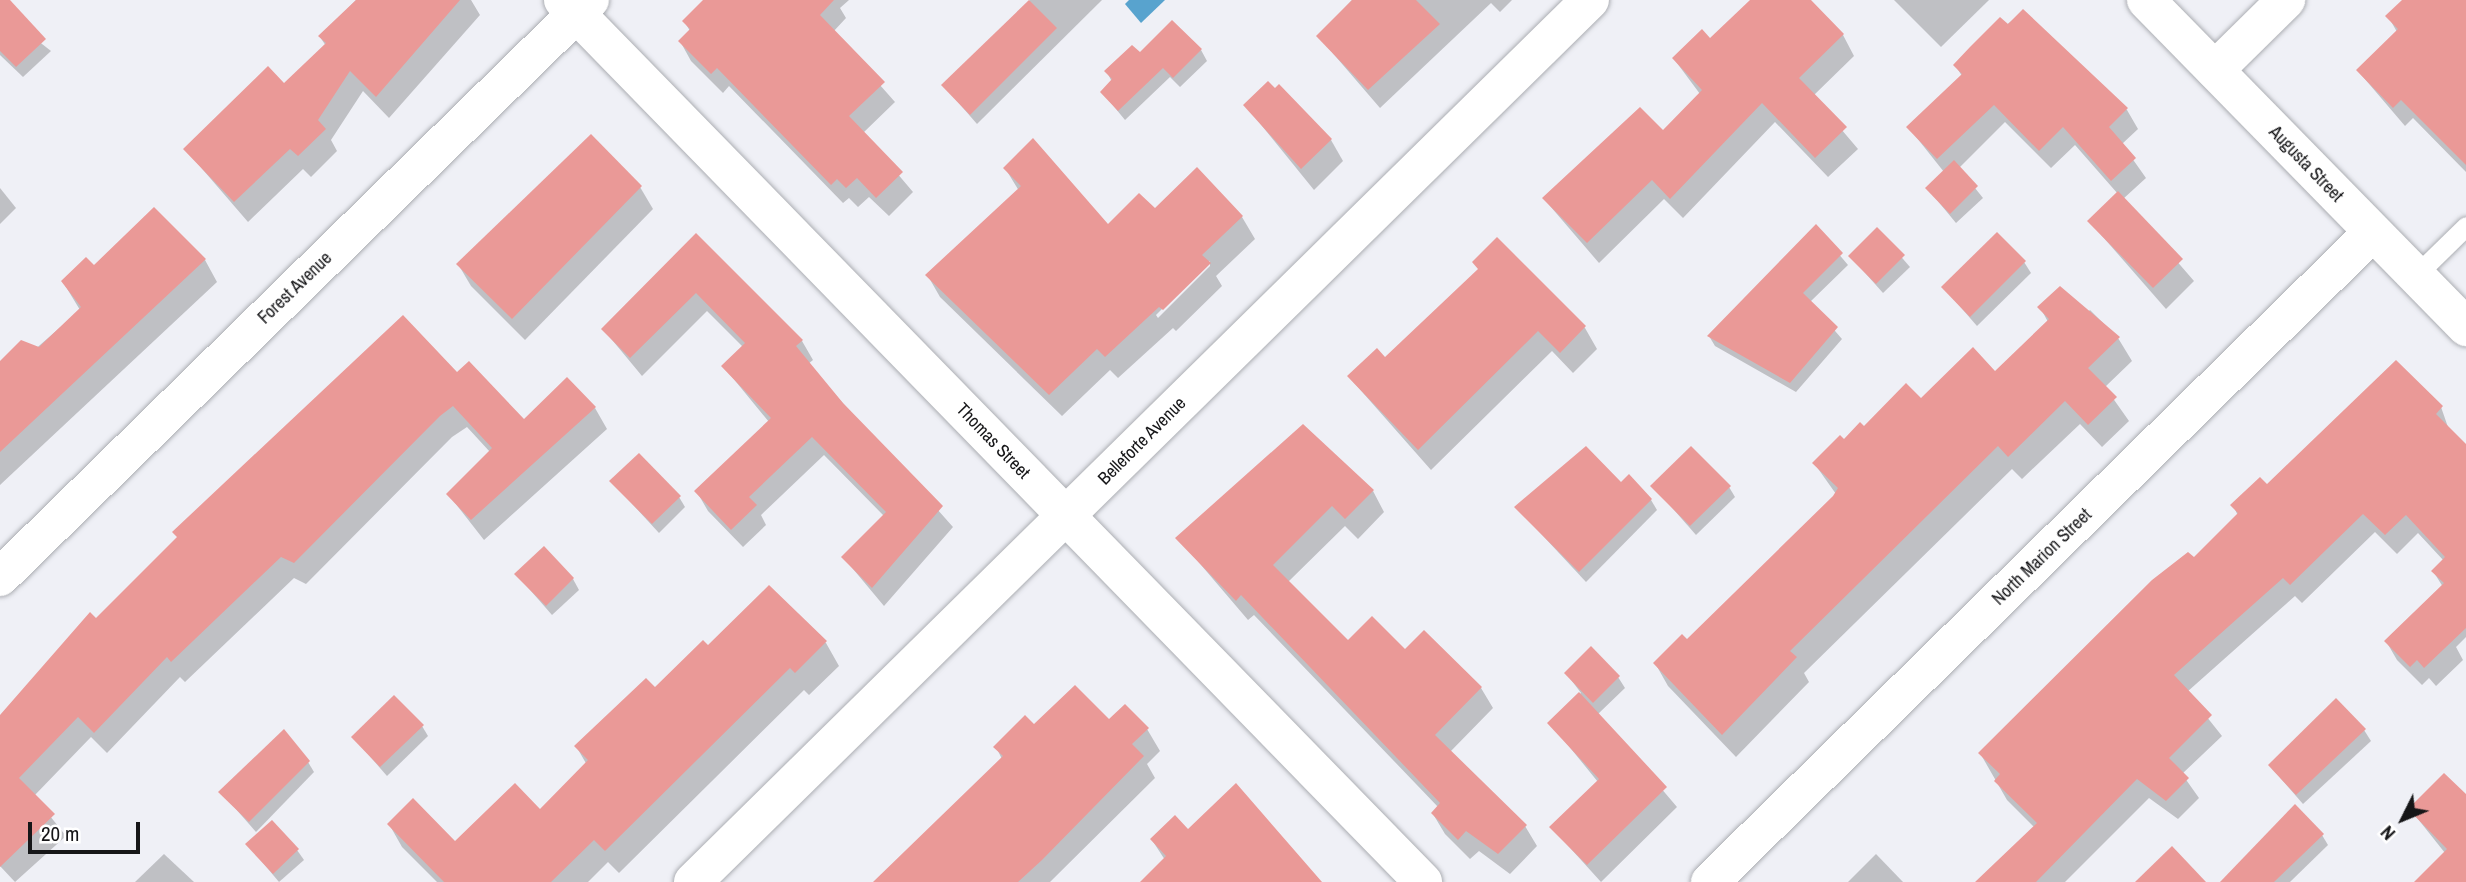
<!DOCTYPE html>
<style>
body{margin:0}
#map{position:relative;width:2466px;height:882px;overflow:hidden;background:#eff0f6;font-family:"Archivo Narrow",sans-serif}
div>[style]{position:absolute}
.water>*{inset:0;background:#58a3ce}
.shadow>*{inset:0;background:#0003}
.building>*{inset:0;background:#ea9997}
.roads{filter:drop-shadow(0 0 2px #acaeb3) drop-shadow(0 0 2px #acaeb3)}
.lane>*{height:19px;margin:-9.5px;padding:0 9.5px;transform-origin:9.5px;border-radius:9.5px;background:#fff}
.street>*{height:38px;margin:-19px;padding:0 19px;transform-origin:19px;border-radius:19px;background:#fff}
.secondary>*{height:38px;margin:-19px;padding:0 19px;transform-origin:19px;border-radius:19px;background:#fff}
span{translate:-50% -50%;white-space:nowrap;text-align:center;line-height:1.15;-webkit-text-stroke:6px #fff;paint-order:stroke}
.street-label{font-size:18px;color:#161618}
.north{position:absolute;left:2368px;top:784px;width:70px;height:70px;-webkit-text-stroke:5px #fff;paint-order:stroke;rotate:227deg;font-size:19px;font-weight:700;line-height:28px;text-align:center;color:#161618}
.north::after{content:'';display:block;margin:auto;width:24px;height:32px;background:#161618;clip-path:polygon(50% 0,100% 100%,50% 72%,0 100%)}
.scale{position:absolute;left:28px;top:822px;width:112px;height:32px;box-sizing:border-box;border:4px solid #161618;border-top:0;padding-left:9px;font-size:21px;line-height:24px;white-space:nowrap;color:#161618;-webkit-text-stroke:5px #fff;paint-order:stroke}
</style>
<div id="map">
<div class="water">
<i style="clip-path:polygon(1129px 0,1165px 0,1141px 23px,1125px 4px)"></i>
</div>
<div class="shadow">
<i style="clip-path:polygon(356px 0,471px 0,480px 15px,389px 118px,363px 91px,331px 140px,337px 151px,311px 177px,303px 169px,248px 222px,185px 149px,284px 85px,326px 46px,320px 37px)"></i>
<i style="clip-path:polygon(704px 0,849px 0,840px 8px,846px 18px,833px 32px,895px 102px,863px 133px,913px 192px,889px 216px,869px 197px,858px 207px,849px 198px,843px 203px,729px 86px,723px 93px,691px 61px,680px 41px,690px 31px,684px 21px)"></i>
<i style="clip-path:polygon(1030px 0,1102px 0,977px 124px,943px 85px)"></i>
<i style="clip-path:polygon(1352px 0,1512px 0,1500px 12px,1491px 3px,1380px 108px,1318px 36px)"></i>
<i style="clip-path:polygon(1752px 0,1802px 0,1843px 35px,1854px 56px,1813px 96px,1858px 149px,1828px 177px,1775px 122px,1683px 218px,1664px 199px,1599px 263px,1544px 199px,1663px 132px,1700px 94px,1674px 59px,1710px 40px)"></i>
<i style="clip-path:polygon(1894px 0,1989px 0,1941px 47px)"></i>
<i style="clip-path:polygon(2404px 0,2466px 0,2466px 172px,2413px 118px,2405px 126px,2358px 71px,2397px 32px,2388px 16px)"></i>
<i style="clip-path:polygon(0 11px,51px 51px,23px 77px,0 55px)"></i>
<i style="clip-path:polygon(2023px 12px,2127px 110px,2138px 129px,2122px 144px,2146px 178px,2123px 199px,2194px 281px,2166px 309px,2089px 221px,2118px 194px,2075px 145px,2051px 168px,2005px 122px,1959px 168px,1983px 198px,1956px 223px,1927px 188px,1944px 172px,1909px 128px,1962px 76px,1955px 65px)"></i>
<i style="clip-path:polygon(1201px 50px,1207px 61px,1180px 87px,1170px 77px,1125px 120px,1102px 92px,1112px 82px,1107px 72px,1139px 55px)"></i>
<i style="clip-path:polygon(1245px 105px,1331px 140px,1343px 161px,1314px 190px)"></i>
<i style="clip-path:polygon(evenodd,1005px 168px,1108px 226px,1155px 211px,1242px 217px,1255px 239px,1216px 276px,1222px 286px,1176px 331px,1173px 328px,1118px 378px,1110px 370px,1062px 416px,940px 297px,928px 276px,1019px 191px,1005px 168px,1210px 261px,1210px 266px,1158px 318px,1156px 315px,1210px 261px)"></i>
<i style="clip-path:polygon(640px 187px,653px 209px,525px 340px,471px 286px,458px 264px)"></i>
<i style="clip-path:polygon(0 188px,16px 208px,0 224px)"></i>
<i style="clip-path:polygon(1816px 227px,1848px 265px,1810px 302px,1842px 339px,1796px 392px,1715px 346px,1709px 336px)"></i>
<i style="clip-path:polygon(1877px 229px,1910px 267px,1883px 293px,1850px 256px)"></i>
<i style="clip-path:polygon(696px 236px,802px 341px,813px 360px,808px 364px,953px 527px,884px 606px,843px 557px,884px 516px,824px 455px,761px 515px,766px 525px,743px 547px,708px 511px,697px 492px,769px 422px,723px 366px,743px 347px,707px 311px,642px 376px,603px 329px)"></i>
<i style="clip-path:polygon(1497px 239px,1585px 328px,1597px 349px,1573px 373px,1552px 351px,1431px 470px,1349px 377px,1385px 359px,1479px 270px,1474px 262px)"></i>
<i style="clip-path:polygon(205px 260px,217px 282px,0 485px,0 380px,80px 310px,63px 282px,94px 267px)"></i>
<i style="clip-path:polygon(2024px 262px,2031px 273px,1977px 326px,1943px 287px)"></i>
<i style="clip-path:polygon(2040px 307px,2085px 315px,2090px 310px,2118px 338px,2132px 361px,2105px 387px,2129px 421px,2102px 447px,2080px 424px,2022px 479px,2012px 469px,1804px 673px,1809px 682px,1736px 757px,1668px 686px,1655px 663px,1687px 642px,1836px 494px,1814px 463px,1863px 428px,1995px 373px,2048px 322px)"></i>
<i style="clip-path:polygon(457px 375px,523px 422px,595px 408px,607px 429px,484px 540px,448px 494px,490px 452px,467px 427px,452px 437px,306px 584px,294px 578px,185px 682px,180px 677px,107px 753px,91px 737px,34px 796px,66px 836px,15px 882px,0 866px,0 716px,96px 620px)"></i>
<i style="clip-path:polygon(2441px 407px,2449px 430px,2466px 447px,2466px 637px,2456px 647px,2463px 660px,2436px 686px,2429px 678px,2422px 685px,2397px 660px,2386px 641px,2443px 587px,2433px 571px,2444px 561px,2418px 533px,2397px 554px,2375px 532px,2302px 603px,2295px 596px,2187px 692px,2222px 736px,2182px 774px,2199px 798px,2178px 819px,2149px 798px,2065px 882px,1977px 882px,2035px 828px,2007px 800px,1980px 753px,2194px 560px,2238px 516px,2233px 505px)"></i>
<i style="clip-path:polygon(612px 482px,679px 497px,685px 507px,659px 533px)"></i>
<i style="clip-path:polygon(1653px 486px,1729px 487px,1735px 497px,1696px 535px)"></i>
<i style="clip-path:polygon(1373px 491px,1384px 512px,1358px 539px,1345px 526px,1288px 582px,1348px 643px,1405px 652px,1481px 688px,1493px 708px,1450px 752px,1525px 826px,1537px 846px,1510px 874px,1479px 851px,1470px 859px,1445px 834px,1433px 814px,1439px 808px,1254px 615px,1248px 620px,1178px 538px)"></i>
<i style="clip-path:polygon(1651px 500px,1657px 510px,1586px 582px,1516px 507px)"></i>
<i style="clip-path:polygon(517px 575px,573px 579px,579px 590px,552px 615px)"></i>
<i style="clip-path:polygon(769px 588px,826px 643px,839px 666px,809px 695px,804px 690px,619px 873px,608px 862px,588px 882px,437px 882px,402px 847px,389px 824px,455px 844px,540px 812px,587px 765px,576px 746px,708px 648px)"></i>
<i style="clip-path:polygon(1566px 673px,1618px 677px,1625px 688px,1598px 714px,1677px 807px,1601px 882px,1552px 828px,1598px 782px,1550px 723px,1581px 693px)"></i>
<i style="clip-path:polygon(1109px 721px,1147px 729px,1160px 751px,1147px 764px,1155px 778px,1050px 882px,876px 882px,1002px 759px,996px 747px,1034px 727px)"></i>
<i style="clip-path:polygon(422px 726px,428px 736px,387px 776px,353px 737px)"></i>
<i style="clip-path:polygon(2364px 730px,2371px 741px,2303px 804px,2270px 766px)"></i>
<i style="clip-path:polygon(308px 762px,314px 772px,256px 832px,221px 792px)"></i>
<i style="clip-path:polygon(2466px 797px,2466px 882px,2416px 882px,2445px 853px,2410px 809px)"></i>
<i style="clip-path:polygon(1188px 831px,1319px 882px,1143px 882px,1165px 860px,1152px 840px)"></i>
<i style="clip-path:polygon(2322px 835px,2328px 845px,2290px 882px,2233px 882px)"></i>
<i style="clip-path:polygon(248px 845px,297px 850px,304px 860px,279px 882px)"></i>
<i style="clip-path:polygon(164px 854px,194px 882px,135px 882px)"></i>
<i style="clip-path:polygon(1876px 854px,1903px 882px,1848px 882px)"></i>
</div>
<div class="building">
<i style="clip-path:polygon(0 0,10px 0,46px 39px,16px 67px,0 51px)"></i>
<i style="clip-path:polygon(356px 0,460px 0,376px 97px,350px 71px,318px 120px,326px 129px,298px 156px,290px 149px,234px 202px,183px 149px,268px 66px,284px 83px,326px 43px,318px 36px)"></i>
<i style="clip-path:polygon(703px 0,834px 0,820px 15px,885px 82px,849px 116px,903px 172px,876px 198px,857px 178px,846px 188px,837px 179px,831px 185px,717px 68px,711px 74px,678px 41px,690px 29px,682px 21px)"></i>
<i style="clip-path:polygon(1029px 0,1057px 28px,970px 115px,941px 85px)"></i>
<i style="clip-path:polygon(1352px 0,1416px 0,1440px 24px,1368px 90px,1316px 36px)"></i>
<i style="clip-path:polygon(1750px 0,1811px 0,1844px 34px,1799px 78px,1847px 127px,1815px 158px,1762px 103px,1670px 199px,1652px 180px,1587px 243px,1542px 198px,1640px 107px,1663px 130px,1702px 90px,1672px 58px,1702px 29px,1710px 38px)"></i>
<i style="clip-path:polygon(2402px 0,2466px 0,2466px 165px,2401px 100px,2393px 108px,2356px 70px,2398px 29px,2385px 16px)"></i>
<i style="clip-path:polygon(2023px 9px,2128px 108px,2109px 127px,2136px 158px,2111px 181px,2063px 127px,2039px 151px,1994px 105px,1937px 159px,1906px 127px,1962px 74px,1953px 65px,1970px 47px,2000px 17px,2008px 24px)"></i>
<i style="clip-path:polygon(1172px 20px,1202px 49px,1173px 78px,1163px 68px,1118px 111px,1100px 92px,1112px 79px,1104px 71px,1132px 45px,1140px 52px)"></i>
<i style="clip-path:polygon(1268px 81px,1275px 88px,1279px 84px,1332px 139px,1301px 169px,1243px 105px)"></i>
<i style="clip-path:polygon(591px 134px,642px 186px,512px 319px,456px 264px)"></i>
<i style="clip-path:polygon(1033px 138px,1108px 224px,1139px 193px,1155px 208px,1197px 167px,1243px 216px,1202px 255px,1211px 263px,1163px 310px,1159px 307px,1105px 357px,1097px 349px,1049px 395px,925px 275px,1021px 186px,1003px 168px)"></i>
<i style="clip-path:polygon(1954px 160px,1978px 186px,1950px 214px,1925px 188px)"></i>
<i style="clip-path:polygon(2118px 191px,2183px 259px,2153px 288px,2087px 221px)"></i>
<i style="clip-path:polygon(154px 207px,206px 259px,0 452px,0 361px,21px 340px,39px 347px,81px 307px,61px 281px,86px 257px,94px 265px)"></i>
<i style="clip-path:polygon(1816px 224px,1843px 253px,1803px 293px,1838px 327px,1790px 383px,1707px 336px)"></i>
<i style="clip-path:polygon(1877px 227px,1905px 255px,1876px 284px,1848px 256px)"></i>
<i style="clip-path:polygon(1997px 232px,2026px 261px,1970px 317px,1941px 287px)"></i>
<i style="clip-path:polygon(696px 233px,803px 340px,796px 346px,843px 403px,943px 506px,872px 588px,841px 557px,886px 512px,812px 437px,749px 497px,757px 505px,731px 530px,694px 491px,771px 418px,721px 366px,745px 343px,696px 293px,630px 358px,601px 329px)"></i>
<i style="clip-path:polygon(1497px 237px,1586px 326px,1560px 353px,1538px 331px,1418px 450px,1347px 376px,1377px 348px,1385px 357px,1478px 269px,1472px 262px)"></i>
<i style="clip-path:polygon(2060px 286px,2120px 337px,2088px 368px,2117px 397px,2088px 425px,2065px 401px,2008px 457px,1998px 446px,1790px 651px,1797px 657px,1722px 735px,1653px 663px,1682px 634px,1687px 639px,1833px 496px,1838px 488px,1812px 463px,1840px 435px,1844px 439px,1860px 422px,1864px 426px,1906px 383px,1921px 398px,1973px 347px,1995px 371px,2049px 319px,2037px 307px)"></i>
<i style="clip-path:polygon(403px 315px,457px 372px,469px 361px,524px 419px,567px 377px,596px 407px,471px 520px,446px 494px,492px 448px,453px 406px,440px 416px,294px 563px,281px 557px,171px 662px,167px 657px,94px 733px,78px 717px,19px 778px,55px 814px,0 867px,0 715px,90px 612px,96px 618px,177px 537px,172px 532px)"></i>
<i style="clip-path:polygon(2396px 360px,2443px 406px,2436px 414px,2466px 444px,2466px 628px,2424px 668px,2417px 660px,2410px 667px,2384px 641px,2444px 583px,2431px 571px,2445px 557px,2406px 515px,2385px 535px,2363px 514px,2290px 585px,2283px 578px,2174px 675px,2212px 715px,2169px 758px,2189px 778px,2166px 801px,2137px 779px,2036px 882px,1975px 882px,2037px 823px,1994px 781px,2000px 774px,1978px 753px,2152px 580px,2188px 552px,2194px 557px,2238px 513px,2230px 505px,2260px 477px,2267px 484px)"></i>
<i style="clip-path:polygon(1303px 424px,1374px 490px,1345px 519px,1332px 506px,1273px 565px,1348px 640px,1372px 616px,1405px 649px,1424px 630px,1482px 687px,1435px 735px,1527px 825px,1498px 854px,1466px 831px,1458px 840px,1431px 813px,1440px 803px,1241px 595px,1236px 601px,1175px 538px)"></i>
<i style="clip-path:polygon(1586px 446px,1621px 482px,1629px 474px,1652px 499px,1579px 572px,1514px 507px)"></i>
<i style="clip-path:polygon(1691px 446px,1731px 486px,1690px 526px,1650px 486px)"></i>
<i style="clip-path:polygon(639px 453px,681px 496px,652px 524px,609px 481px)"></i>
<i style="clip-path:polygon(544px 546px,574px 578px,546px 606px,514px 574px)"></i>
<i style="clip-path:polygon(769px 585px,827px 641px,795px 673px,790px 668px,605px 851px,594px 840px,551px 882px,444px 882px,387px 824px,413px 798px,455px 841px,515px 783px,540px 809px,588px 760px,574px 746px,646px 678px,655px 687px,703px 640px,708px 645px)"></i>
<i style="clip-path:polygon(1591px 646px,1620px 676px,1593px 703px,1564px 673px)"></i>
<i style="clip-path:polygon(1075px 685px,1109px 719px,1125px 704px,1149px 728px,1132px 744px,1144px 756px,1042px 860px,1018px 882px,873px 882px,1003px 756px,993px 747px,1025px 715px,1034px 724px)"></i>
<i style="clip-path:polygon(1579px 692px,1667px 787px,1587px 865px,1549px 827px,1599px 779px,1547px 723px)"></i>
<i style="clip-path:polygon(394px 695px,424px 725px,380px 767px,351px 737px)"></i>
<i style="clip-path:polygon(2336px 698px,2366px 729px,2296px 795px,2268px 765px)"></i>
<i style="clip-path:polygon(284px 729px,310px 761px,249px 822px,218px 792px)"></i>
<i style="clip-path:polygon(2444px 773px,2466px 794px,2466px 882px,2414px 882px,2447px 849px,2408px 809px)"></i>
<i style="clip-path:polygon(1236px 783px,1322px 882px,1140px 882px,1166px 856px,1150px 839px,1175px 815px,1188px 829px)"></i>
<i style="clip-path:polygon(2295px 804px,2324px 834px,2274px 882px,2220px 882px)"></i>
<i style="clip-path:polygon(272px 820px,299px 849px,273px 874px,245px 844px)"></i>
<i style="clip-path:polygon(2172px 846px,2206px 882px,2135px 882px)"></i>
</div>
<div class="roads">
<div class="lane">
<i style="left:2415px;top:276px;width:71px;rotate:-44.4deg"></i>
</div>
<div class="street">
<i style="left:563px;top:0;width:1232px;rotate:45.72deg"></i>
<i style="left:2215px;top:70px;width:100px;rotate:-44.6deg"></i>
<i style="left:0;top:577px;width:825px;rotate:-44.36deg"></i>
<i style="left:693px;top:882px;width:1258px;rotate:-44.52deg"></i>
<i style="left:1710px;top:882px;width:928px;rotate:-44.43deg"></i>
</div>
<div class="secondary">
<i style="left:2146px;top:0;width:458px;rotate:45.6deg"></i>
</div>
</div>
<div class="street-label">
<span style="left:2306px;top:164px;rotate:46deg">Augusta Street</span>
<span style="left:295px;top:288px;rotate:-44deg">Forest Avenue</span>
<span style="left:993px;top:441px;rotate:46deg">Thomas Street</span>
<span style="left:1142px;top:441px;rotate:-45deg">Belleforte Avenue</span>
<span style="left:2042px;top:557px;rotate:-44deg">North Marion Street</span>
</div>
<div class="north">N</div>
<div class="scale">20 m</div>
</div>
